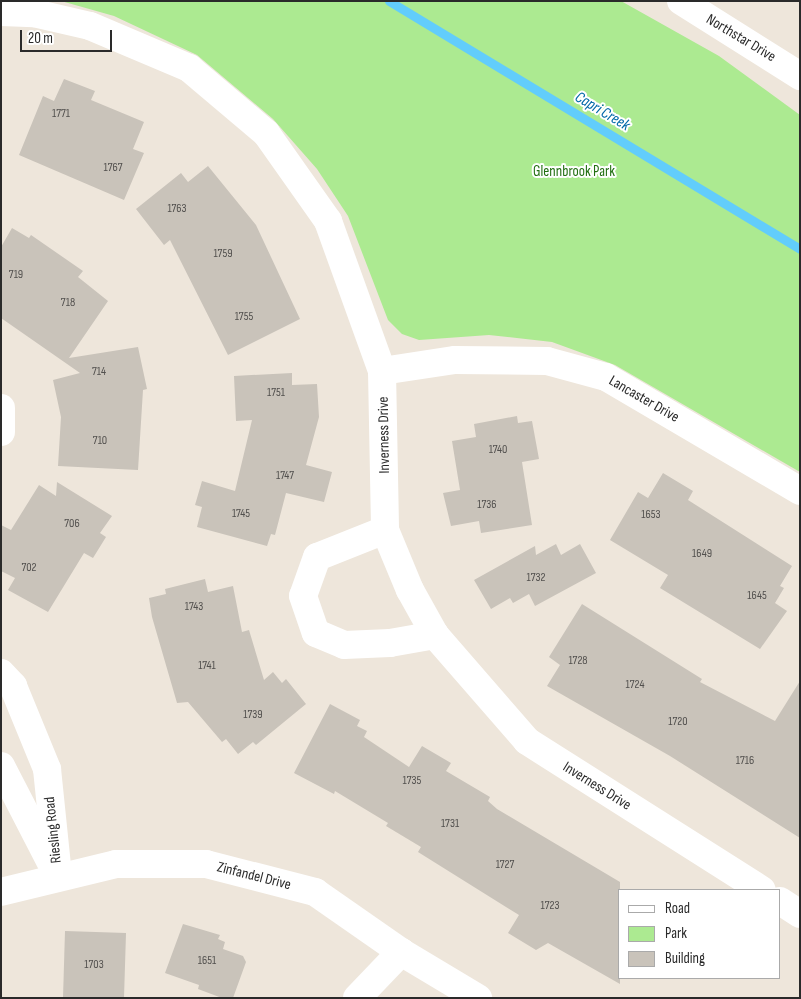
<!DOCTYPE html>
<style>
body{margin:0}
#map{position:relative;width:801px;height:999px;overflow:hidden;background:#eee6db;font-family:"Sofia Sans Condensed",sans-serif}
div>[style]{position:absolute}
.green>*{inset:0;background:#acea91}
.stream>*{height:9px;margin:-4.5px;padding:0 4.5px;transform-origin:4.5px;border-radius:4.5px;background:#62cdfb}
.building>*{inset:0;background:#c9c3ba}
.minor>*{height:28px;margin:-14px;padding:0 14px;transform-origin:14px;border-radius:14px;background:#fff}
span{translate:-50% -50%;white-space:nowrap;text-align:center;line-height:1.15;-webkit-text-stroke:4px #fff;paint-order:stroke}
.number-label{font-size:12px;color:#52504e}
.number-label span{-webkit-text-stroke-width:0}
.street-label{font-size:15px;color:#2a2a2a}
.park-label{font-size:15px;color:#226f12}
.water-label{font-size:16px;color:#0068a8;font-style:italic}
.frame{position:absolute;inset:0;border:2px solid #2a2a2a;pointer-events:none}
.legend{position:absolute;left:618px;top:889px;width:162px;height:90px;box-sizing:border-box;background:#fff;border:1px solid #aaa;margin:0;padding:6px 9px;list-style:none;font-size:15px;color:#2a2a2a}
.legend li{display:flex;align-items:center;gap:10px;height:25px}
.legend b{width:25px;border:1px solid #aaa}
.scale{position:absolute;left:20px;top:30px;width:92px;height:22px;box-sizing:border-box;border:2px solid #2a2a2a;border-top:0;padding-left:6px;font-size:15px;line-height:18px;white-space:nowrap;color:#2a2a2a;-webkit-text-stroke:4px #fff;paint-order:stroke}
</style>
<div id="map">
<div class="green">
<i style="clip-path:polygon(61px 1px,621px 1px,719px 56px,800px 115px,800px 472px,615px 365px,552px 342px,489px 335px,419px 340px,402px 334px,388px 320px,348px 216px,317px 169px,273px 119px,197px 55px,114px 16px)"></i>
</div>
<div class="stream">
<i style="left:389px;top:1px;width:480px;rotate:31.1deg"></i>
</div>
<div class="building">
<i style="clip-path:polygon(64px 79px,95px 91px,91px 100px,144px 122px,133px 149px,144px 153px,124px 200px,19px 155px,43px 96px,54px 101px)"></i>
<i style="clip-path:polygon(208px 166px,256px 225px,300px 319px,228px 355px,170px 240px,164px 245px,136px 209px,181px 173px,188px 182px)"></i>
<i style="clip-path:polygon(12px 228px,29px 238px,31px 235px,83px 271px,78px 277px,108px 301px,69px 358px,138px 347px,147px 389px,143px 390px,138px 470px,58px 466px,61px 417px,53px 380px,80px 373px,1px 318px,1px 247px)"></i>
<i style="clip-path:polygon(292px 373px,292px 385px,317px 384px,319px 417px,306px 465px,332px 472px,324px 502px,286px 493px,275px 535px,271px 534px,267px 546px,197px 527px,202px 507px,195px 505px,202px 481px,235px 491px,252px 420px,236px 421px,234px 376px)"></i>
<i style="clip-path:polygon(517px 416px,518px 423px,532px 421px,539px 459px,522px 462px,532px 525px,481px 533px,479px 521px,451px 526px,443px 493px,460px 490px,452px 441px,476px 437px,474px 424px)"></i>
<i style="clip-path:polygon(663px 473px,693px 491px,688px 500px,792px 566px,780px 586px,784px 588px,775px 603px,787px 611px,760px 649px,660px 588px,668px 575px,610px 540px,638px 492px,648px 498px)"></i>
<i style="clip-path:polygon(57px 482px,112px 516px,100px 533px,106px 537px,93px 558px,84px 553px,48px 612px,8px 590px,15px 578px,1px 571px,1px 525px,11px 530px,39px 485px,56px 496px)"></i>
<i style="clip-path:polygon(556px 544px,561px 555px,580px 544px,596px 573px,535px 606px,529px 594px,513px 603px,510px 598px,491px 609px,474px 580px,535px 546px,536px 555px)"></i>
<i style="clip-path:polygon(205px 579px,208px 592px,233px 586px,242px 632px,249px 630px,264px 680px,273px 672px,282px 683px,286px 679px,306px 704px,256px 745px,253px 742px,238px 754px,226px 739px,222px 742px,188px 702px,177px 703px,152px 617px,149px 598px,166px 594px,165px 589px)"></i>
<i style="clip-path:polygon(582px 604px,702px 679px,700px 682px,775px 721px,800px 681px,800px 838px,670px 756px,547px 686px,560px 665px,549px 657px)"></i>
<i style="clip-path:polygon(330px 704px,360px 720px,357px 726px,367px 731px,364px 737px,409px 767px,422px 746px,451px 763px,446px 771px,490px 797px,488px 801px,497px 809px,620px 882px,620px 984px,548px 943px,536px 950px,508px 933px,519px 915px,418px 852px,421px 847px,386px 826px,388px 823px,335px 791px,334px 794px,294px 773px)"></i>
<i style="clip-path:polygon(183px 924px,220px 935px,218px 939px,225px 942px,223px 949px,243px 956px,246px 962px,233px 998px,222px 998px,198px 989px,199px 985px,165px 973px)"></i>
<i style="clip-path:polygon(65px 931px,126px 933px,124px 998px,63px 998px)"></i>
</div>
<div class="minor">
<i style="left:681px;top:1px;width:141px;rotate:32.2deg"></i>
<i style="left:1px;top:12px;width:33px;rotate:2deg"></i>
<i style="left:34px;top:13px;width:57px;rotate:13.1deg"></i>
<i style="left:90px;top:26px;width:108px;rotate:23deg"></i>
<i style="left:189px;top:68px;width:101px;rotate:40.2deg"></i>
<i style="left:266px;top:133px;width:108px;rotate:54.8deg"></i>
<i style="left:328px;top:221px;width:159px;rotate:70.2deg"></i>
<i style="left:382px;top:371px;width:159px;rotate:88.9deg"></i>
<i style="left:385px;top:530px;width:65px;rotate:67.4deg"></i>
<i style="left:410px;top:590px;width:51px;rotate:60.9deg"></i>
<i style="left:435px;top:635px;width:140px;rotate:49deg"></i>
<i style="left:527px;top:741px;width:278px;rotate:32.4deg"></i>
<i style="left:382px;top:371px;width:74px;rotate:-8.6deg"></i>
<i style="left:455px;top:360px;width:92px;rotate:0.6deg"></i>
<i style="left:547px;top:361px;width:61px;rotate:15.2deg"></i>
<i style="left:606px;top:377px;width:225px;rotate:30.4deg"></i>
<i style="left:1px;top:408px;width:24px;rotate:90deg"></i>
<i style="left:385px;top:530px;width:73px;rotate:158.3deg"></i>
<i style="left:317px;top:557px;width:41px;rotate:109.7deg"></i>
<i style="left:303px;top:596px;width:39px;rotate:71deg"></i>
<i style="left:316px;top:633px;width:30px;rotate:23deg"></i>
<i style="left:344px;top:645px;width:46px;rotate:-2.5deg"></i>
<i style="left:390px;top:643px;width:46px;rotate:-10.1deg"></i>
<i style="left:1px;top:673px;width:18px;rotate:47deg"></i>
<i style="left:13px;top:686px;width:90px;rotate:67.7deg"></i>
<i style="left:47px;top:769px;width:108px;rotate:84.1deg"></i>
<i style="left:1px;top:766px;width:109px;rotate:62.7deg"></i>
<i style="left:1px;top:892px;width:118px;rotate:-13.7deg"></i>
<i style="left:116px;top:864px;width:90px"></i>
<i style="left:206px;top:864px;width:113px;rotate:14.4deg"></i>
<i style="left:315px;top:892px;width:105px;rotate:34.9deg"></i>
<i style="left:401px;top:952px;width:90px;rotate:30.9deg"></i>
<i style="left:780px;top:901px;width:24px;rotate:33deg"></i>
<i style="left:357px;top:998px;width:64px;rotate:-46.3deg"></i>
</div>
<div class="number-label">
<span style="left:61px;top:114px">1771</span>
<span style="left:113px;top:168px">1767</span>
<span style="left:177px;top:209px">1763</span>
<span style="left:223px;top:254px">1759</span>
<span style="left:16px;top:275px">719</span>
<span style="left:68px;top:303px">718</span>
<span style="left:244px;top:317px">1755</span>
<span style="left:99px;top:372px">714</span>
<span style="left:276px;top:393px">1751</span>
<span style="left:100px;top:441px">710</span>
<span style="left:498px;top:450px">1740</span>
<span style="left:285px;top:476px">1747</span>
<span style="left:487px;top:505px">1736</span>
<span style="left:241px;top:514px">1745</span>
<span style="left:651px;top:515px">1653</span>
<span style="left:72px;top:524px">706</span>
<span style="left:702px;top:554px">1649</span>
<span style="left:29px;top:568px">702</span>
<span style="left:536px;top:578px">1732</span>
<span style="left:757px;top:596px">1645</span>
<span style="left:194px;top:607px">1743</span>
<span style="left:578px;top:661px">1728</span>
<span style="left:207px;top:666px">1741</span>
<span style="left:635px;top:685px">1724</span>
<span style="left:253px;top:715px">1739</span>
<span style="left:678px;top:722px">1720</span>
<span style="left:745px;top:761px">1716</span>
<span style="left:412px;top:781px">1735</span>
<span style="left:450px;top:824px">1731</span>
<span style="left:505px;top:865px">1727</span>
<span style="left:550px;top:906px">1723</span>
<span style="left:207px;top:961px">1651</span>
<span style="left:94px;top:965px">1703</span>
</div>
<div class="street-label">
<span style="left:741px;top:38px;rotate:31deg">Northstar Drive</span>
<span style="left:644px;top:399px;rotate:30deg">Lancaster Drive</span>
<span style="left:384px;top:435px;rotate:-91deg">Inverness Drive</span>
<span style="left:597px;top:786px;rotate:32deg">Inverness Drive</span>
<span style="left:53px;top:830px;rotate:-96deg">Riesling Road</span>
<span style="left:254px;top:876px;rotate:14deg">Zinfandel Drive</span>
</div>
<div class="park-label">
<span style="left:574px;top:172px">Glennbrook Park</span>
</div>
<div class="water-label">
<span style="left:602px;top:112px;rotate:31deg">Capri Creek</span>
</div>
<div class="frame"></div>
<ul class="legend">
<li><b style="height:6px;background:#fff"></b>Road</li>
<li><b style="height:14px;background:#acea91"></b>Park</li>
<li><b style="height:14px;background:#c9c3ba"></b>Building</li>
</ul>
<div class="scale">20 m</div>
</div>
